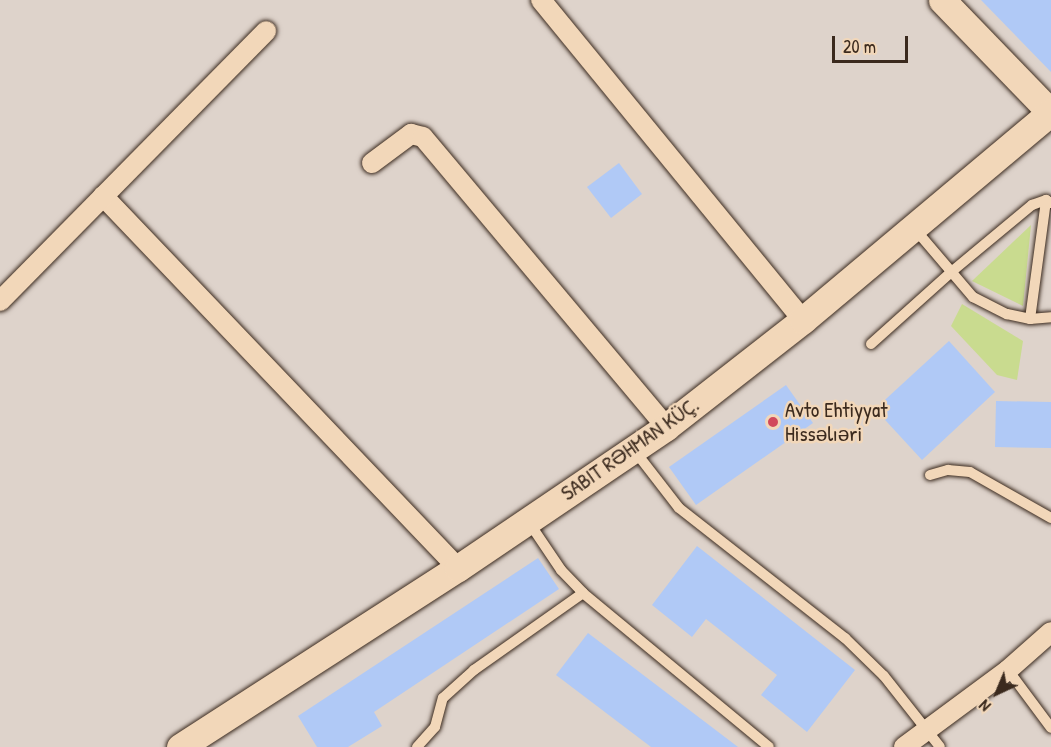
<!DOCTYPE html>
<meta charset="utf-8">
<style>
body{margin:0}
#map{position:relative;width:1051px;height:747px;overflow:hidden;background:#ded3cb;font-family:"Patrick Hand",sans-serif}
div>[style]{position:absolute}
.green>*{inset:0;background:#c9db8f}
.building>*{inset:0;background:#b0c9f6}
.roads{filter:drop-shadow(0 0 2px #3b2a1e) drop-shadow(0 0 2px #3b2a1e)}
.lane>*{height:10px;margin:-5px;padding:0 5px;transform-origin:5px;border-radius:5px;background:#f2d7b9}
.street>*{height:20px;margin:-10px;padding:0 10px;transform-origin:10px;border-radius:10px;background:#f2d7b9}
.secondary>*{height:27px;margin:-13.5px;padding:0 13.5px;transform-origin:13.5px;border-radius:13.5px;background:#f2d7b9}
.dots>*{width:16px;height:16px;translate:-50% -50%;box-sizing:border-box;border:3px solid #f2d7b9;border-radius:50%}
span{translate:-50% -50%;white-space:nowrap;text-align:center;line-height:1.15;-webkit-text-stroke:5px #f2d7b9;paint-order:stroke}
.poi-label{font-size:21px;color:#3b2a1e}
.left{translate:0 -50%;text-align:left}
.street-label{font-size:21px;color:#3b2a1e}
.north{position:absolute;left:967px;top:663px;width:60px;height:60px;-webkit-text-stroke:4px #f2d7b9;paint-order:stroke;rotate:224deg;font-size:16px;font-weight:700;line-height:24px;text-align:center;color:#3b2a1e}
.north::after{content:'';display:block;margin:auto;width:21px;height:27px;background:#3b2a1e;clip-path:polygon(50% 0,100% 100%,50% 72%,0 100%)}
.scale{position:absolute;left:832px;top:36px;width:76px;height:27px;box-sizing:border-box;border:3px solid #3b2a1e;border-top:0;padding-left:8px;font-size:18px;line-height:21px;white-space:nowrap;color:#3b2a1e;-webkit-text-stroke:4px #f2d7b9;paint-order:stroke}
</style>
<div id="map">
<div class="green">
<i style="clip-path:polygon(1031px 225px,1023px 306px,972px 281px)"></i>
<i style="clip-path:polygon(962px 304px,1023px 341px,1017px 380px,997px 375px,951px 326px)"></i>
</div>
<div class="building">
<i style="clip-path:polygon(981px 0,1051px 0,1051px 72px)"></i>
<i style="clip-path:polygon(619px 163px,642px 194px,611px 218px,587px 187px)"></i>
<i style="clip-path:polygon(949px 341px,995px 392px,922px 460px,875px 409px)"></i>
<i style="clip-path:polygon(786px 385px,813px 423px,696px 505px,669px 467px)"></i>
<i style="clip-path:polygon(996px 401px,1051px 402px,1051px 448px,995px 447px)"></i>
<i style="clip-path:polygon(697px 546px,855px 670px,807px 732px,761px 695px,777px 675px,706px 619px,692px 637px,652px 605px)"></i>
<i style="clip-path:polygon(538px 558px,559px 589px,374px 712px,382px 726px,348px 747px,317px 747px,298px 716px)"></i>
<i style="clip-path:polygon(588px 633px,738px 747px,651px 747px,556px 675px)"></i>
</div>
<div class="roads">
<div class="lane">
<i style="left:914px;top:228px;width:91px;rotate:49.5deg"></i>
<i style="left:973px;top:297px;width:38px;rotate:27deg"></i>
<i style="left:1007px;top:314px;width:24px;rotate:12deg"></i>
<i style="left:1030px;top:319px;width:21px;rotate:-5deg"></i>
<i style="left:1030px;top:319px;width:120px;rotate:-82.3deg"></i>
<i style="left:871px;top:344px;width:106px;rotate:-41.9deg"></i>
<i style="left:950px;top:273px;width:107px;rotate:-39.7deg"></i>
<i style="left:1032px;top:205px;width:15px;rotate:-20deg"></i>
<i style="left:1046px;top:200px;width:6px;rotate:31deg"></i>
<i style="left:634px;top:450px;width:73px;rotate:52.2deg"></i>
<i style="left:679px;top:508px;width:211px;rotate:38.1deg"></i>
<i style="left:845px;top:638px;width:54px;rotate:44.3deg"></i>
<i style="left:884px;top:676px;width:90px;rotate:51.7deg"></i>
<i style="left:930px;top:475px;width:19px;rotate:-16deg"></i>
<i style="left:948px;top:470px;width:22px;rotate:5deg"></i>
<i style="left:970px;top:472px;width:93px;rotate:29.6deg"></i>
<i style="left:528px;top:521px;width:59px;rotate:56deg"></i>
<i style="left:561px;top:570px;width:32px;rotate:46deg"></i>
<i style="left:583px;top:593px;width:241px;rotate:39.6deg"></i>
<i style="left:1008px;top:670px;width:72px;rotate:53.4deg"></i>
<i style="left:417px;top:747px;width:27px;rotate:-48deg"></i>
<i style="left:435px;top:727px;width:30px;rotate:-75deg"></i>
<i style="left:443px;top:698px;width:42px;rotate:-42.1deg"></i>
<i style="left:474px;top:670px;width:133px;rotate:-35.2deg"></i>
</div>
<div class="street">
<i style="left:541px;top:0;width:414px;rotate:50.7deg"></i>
<i style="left:372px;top:163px;width:49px;rotate:-36.6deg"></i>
<i style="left:411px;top:134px;width:12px;rotate:14deg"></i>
<i style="left:423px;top:137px;width:378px;rotate:50deg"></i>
<i style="left:103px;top:196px;width:514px;rotate:46.34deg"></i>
<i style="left:0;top:301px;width:379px;rotate:-45.4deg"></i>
<i style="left:904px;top:747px;width:129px;rotate:-36.5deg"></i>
<i style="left:1008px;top:670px;width:57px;rotate:-41.5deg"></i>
</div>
<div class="secondary">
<i style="left:942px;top:0;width:157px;rotate:46deg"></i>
<i style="left:180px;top:747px;width:331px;rotate:-32.8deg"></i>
<i style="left:458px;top:568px;width:251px;rotate:-34.1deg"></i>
<i style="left:666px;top:427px;width:174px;rotate:-38deg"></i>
<i style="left:803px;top:320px;width:324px;rotate:-40deg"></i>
</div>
</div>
<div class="dots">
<i style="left:773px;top:422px;background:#d1495b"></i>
</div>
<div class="poi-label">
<span class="left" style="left:785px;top:422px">Avto Ehtiyyat<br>Hissəlıəri</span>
</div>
<div class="street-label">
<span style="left:630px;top:449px;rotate:-35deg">SABIT RƏHMAN KÜÇ.</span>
</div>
<div class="north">N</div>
<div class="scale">20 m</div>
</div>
